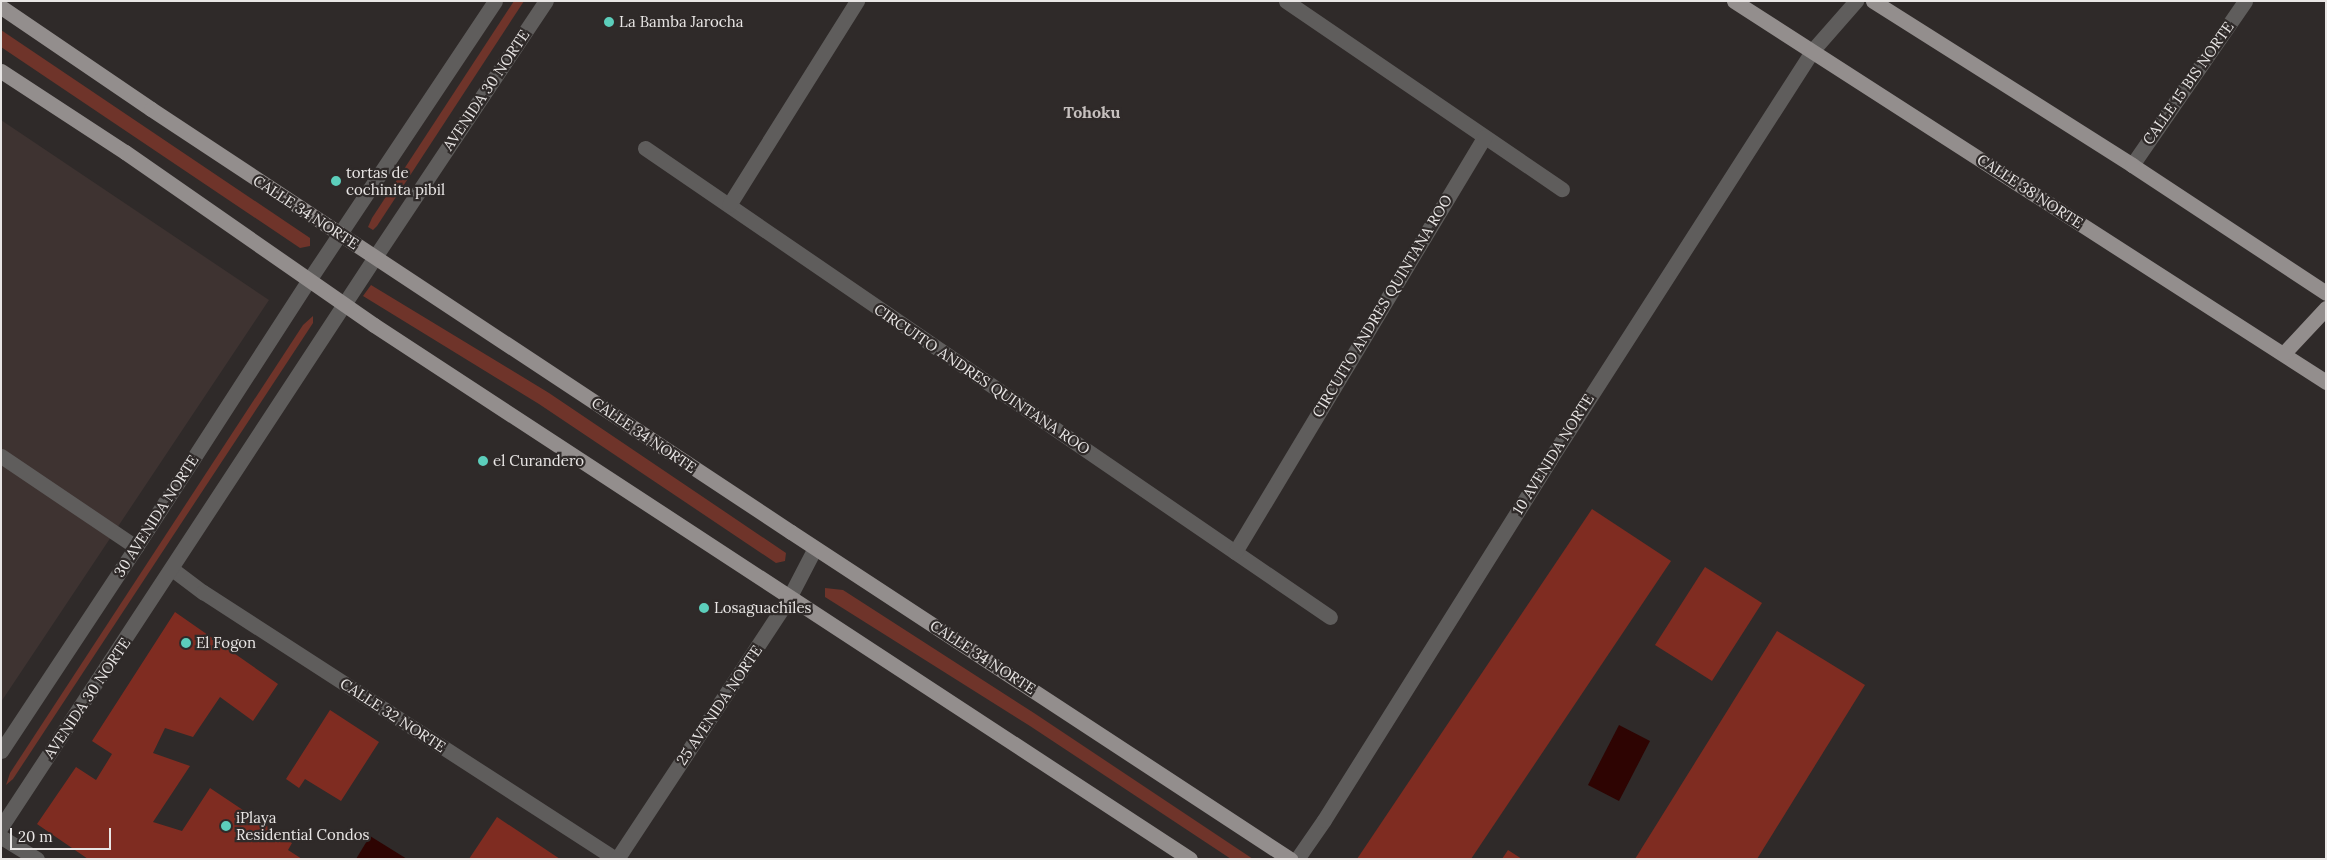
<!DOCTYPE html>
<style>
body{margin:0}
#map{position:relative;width:2327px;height:860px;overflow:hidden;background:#2f2a29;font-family:Lora,serif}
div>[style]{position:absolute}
.built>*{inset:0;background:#3e3331}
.green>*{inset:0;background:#6f342a}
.water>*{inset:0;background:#2e0402}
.building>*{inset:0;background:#7f2c21}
.minor>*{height:15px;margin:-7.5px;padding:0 7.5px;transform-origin:7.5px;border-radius:7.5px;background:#5f5d5c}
.major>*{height:15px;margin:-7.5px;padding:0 7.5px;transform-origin:7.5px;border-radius:7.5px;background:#938e8d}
.dots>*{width:14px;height:14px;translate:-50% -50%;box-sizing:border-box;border:2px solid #2f2a29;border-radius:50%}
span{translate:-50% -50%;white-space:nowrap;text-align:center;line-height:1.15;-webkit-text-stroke:4.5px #2f2a29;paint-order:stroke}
.poi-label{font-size:15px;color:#e9e6e5}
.left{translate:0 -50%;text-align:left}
.street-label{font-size:15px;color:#e9e6e5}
.neighbourhood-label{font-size:16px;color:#c7c1bf;font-weight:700}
.frame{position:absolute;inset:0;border:2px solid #e9e6e5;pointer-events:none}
.scale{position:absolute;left:10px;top:828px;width:101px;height:22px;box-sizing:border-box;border:2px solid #e9e6e5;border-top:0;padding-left:6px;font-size:15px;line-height:18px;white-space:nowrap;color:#e9e6e5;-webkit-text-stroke:4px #2f2a29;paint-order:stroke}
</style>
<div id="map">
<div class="built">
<i style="clip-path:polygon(1px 120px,269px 300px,1px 702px)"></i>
</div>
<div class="green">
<i style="clip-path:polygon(514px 1px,524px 1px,377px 226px,373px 230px,368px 227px,372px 218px)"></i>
<i style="clip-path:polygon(1px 30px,310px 238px,310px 246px,300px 248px,1px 47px)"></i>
<i style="clip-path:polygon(371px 285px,549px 393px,786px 553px,785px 561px,776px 563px,539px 404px,363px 296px)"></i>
<i style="clip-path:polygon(313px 316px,313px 323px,13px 779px,6px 785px,10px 773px,303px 325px)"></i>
<i style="clip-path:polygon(825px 588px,843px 590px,1034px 713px,1253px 859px,1231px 859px,1030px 726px,825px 597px)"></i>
</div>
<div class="water">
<i style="clip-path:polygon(1619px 725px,1650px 741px,1619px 801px,1588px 785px)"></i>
<i style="clip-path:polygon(370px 836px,407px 859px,356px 859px)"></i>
</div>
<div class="building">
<i style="clip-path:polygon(1592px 509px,1671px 561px,1471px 859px,1357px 859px)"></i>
<i style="clip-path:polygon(1705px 567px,1762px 603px,1712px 681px,1655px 645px)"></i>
<i style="clip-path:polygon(175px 612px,278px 684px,253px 721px,220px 697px,193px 737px,165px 728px,153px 753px,190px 766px,153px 822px,182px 831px,210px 788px,292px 843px,288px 850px,302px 859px,88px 859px,37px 824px,76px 767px,96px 780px,112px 754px,92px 741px)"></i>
<i style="clip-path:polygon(1777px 631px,1865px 685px,1757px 859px,1635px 859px)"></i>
<i style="clip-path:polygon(330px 710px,379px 742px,341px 801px,305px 779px,299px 788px,286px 779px)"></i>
<i style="clip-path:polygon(497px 817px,560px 859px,469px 859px)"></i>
<i style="clip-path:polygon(1508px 850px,1522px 859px,1502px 859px)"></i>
</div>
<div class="minor">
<i style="left:1286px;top:1px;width:334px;rotate:34.3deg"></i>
<i style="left:645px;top:148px;width:830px;rotate:34.4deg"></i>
<i style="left:2132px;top:165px;width:199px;rotate:-55.4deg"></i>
<i style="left:729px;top:205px;width:241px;rotate:-57.9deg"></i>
<i style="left:1px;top:456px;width:163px;rotate:34deg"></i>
<i style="left:1235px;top:552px;width:484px;rotate:-59deg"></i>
<i style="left:172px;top:569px;width:39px;rotate:37deg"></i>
<i style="left:203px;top:592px;width:491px;rotate:32.9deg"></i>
<i style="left:1px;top:751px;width:245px;rotate:-56.5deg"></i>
<i style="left:136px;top:547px;width:318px;rotate:-57.1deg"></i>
<i style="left:309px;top:280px;width:335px;rotate:-56.3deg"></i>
<i style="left:1px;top:827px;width:682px;rotate:-56.73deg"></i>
<i style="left:375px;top:257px;width:308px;rotate:-56.3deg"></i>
<i style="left:1px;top:837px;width:42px;rotate:31.4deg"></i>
<i style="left:617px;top:859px;width:313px;rotate:-56.6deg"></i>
<i style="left:789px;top:598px;width:56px;rotate:-62.5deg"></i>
<i style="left:1297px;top:859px;width:47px;rotate:-55.3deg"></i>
<i style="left:1324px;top:820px;width:424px;rotate:-57.9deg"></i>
<i style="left:1549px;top:461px;width:487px;rotate:-57.3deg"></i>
<i style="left:1812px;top:51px;width:67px;rotate:-48.7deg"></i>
</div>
<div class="major">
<i style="left:1734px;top:1px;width:704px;rotate:32.76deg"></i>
<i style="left:1873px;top:1px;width:307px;rotate:32.3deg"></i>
<i style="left:2132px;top:165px;width:232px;rotate:33.4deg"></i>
<i style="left:1px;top:7px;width:181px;rotate:34.2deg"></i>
<i style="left:151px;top:109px;width:767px;rotate:33.46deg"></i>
<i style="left:791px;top:532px;width:597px;rotate:33.24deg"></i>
<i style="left:1px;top:71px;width:148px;rotate:33.2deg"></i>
<i style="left:125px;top:152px;width:303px;rotate:34.8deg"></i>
<i style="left:374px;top:325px;width:975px;rotate:33.2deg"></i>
<i style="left:2284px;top:353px;width:62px;rotate:-47deg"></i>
</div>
<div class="dots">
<i style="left:609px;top:22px;background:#5ccebb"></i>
<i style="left:336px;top:181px;background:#5ccebb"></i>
<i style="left:483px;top:461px;background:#5ccebb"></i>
<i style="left:704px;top:608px;background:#5ccebb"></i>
<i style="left:186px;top:643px;background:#5ccebb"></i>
<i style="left:226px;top:826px;background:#5ccebb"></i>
</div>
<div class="poi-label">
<span class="left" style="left:619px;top:22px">La Bamba Jarocha</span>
<span class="left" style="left:346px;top:181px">tortas de<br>cochinita pibil</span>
<span class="left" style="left:493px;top:461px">el Curandero</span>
<span class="left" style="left:714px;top:608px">Losaguachiles</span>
<span class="left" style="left:196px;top:643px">El Fogon</span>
<span class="left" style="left:236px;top:826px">iPlaya<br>Residential Condos</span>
</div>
<div class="street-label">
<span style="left:2188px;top:83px;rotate:-55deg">CALLE 15 BIS NORTE</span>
<span style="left:486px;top:90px;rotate:-56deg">AVENIDA 30 NORTE</span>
<span style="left:2030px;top:191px;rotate:33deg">CALLE 38 NORTE</span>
<span style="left:306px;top:212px;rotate:33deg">CALLE 34 NORTE</span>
<span style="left:1382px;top:306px;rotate:-59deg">CIRCUITO ANDRES QUINTANA ROO</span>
<span style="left:982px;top:379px;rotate:34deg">CIRCUITO ANDRES QUINTANA ROO</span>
<span style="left:644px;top:435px;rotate:34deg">CALLE 34 NORTE</span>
<span style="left:1553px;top:454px;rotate:-58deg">10 AVENIDA NORTE</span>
<span style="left:156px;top:516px;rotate:-57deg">30 AVENIDA NORTE</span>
<span style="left:983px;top:657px;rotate:33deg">CALLE 34 NORTE</span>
<span style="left:87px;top:698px;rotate:-56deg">AVENIDA 30 NORTE</span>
<span style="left:719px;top:705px;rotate:-56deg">25 AVENIDA NORTE</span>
<span style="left:393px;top:715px;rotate:33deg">CALLE 32 NORTE</span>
</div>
<div class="neighbourhood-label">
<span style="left:1092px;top:112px">Tohoku</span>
</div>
<div class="frame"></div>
<div class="scale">20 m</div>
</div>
